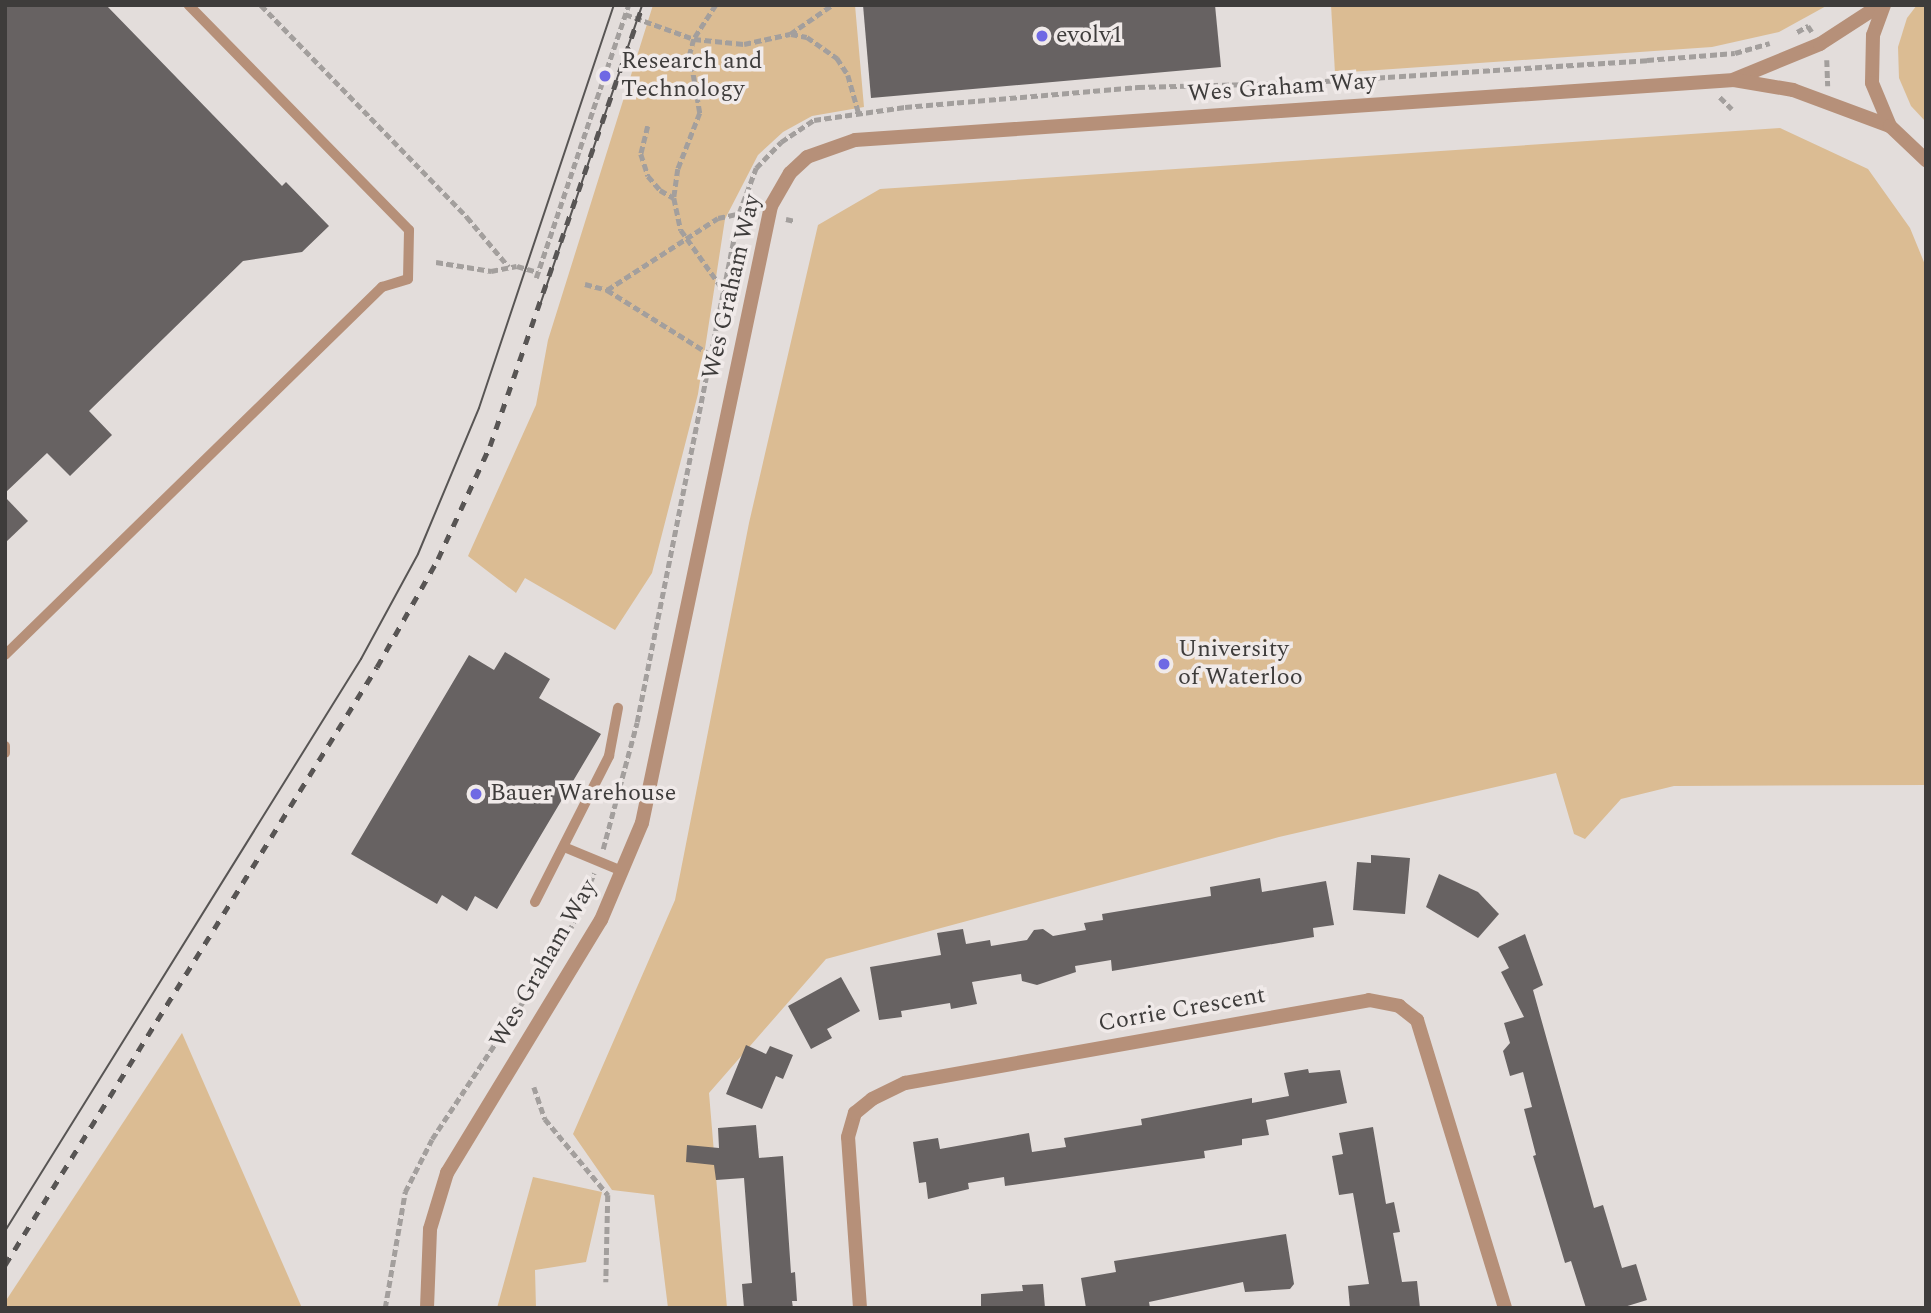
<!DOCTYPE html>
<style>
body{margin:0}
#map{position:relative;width:1931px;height:1313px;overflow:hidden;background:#e3dddb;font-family:Spectral,serif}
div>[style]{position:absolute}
.green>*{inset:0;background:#dbbc93}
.building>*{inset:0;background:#676262}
.path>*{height:4.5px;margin-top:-2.25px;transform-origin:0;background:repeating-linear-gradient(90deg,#a39f9d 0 7px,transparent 0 10.5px)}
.service>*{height:10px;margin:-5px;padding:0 5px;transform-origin:5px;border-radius:5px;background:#b69079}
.minor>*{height:14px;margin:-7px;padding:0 7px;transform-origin:7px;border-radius:7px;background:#b69079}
.tertiary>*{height:14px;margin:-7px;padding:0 7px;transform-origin:7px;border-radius:7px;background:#b69079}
.tram>*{height:2px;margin:-1px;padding:0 1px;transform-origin:1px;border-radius:1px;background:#585554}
.rail>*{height:5px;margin-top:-2.5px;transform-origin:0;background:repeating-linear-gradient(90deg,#585554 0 9px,transparent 0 18px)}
.dots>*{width:19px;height:19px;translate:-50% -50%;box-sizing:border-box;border:4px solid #f0eae9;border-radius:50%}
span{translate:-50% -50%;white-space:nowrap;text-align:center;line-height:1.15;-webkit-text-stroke:7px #f0eae9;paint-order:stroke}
.poi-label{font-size:24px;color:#3e3c3b}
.left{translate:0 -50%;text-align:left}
.street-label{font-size:24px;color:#3e3c3b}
.frame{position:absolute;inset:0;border:7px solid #3e3c3b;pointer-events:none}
</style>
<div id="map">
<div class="green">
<i style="clip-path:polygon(653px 5px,855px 5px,864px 107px,812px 116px,783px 132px,758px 155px,725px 219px,698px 394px,652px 573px,615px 630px,525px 578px,516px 593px,468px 556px,536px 405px,548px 340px)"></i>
<i style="clip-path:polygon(1331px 5px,1828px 5px,1779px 32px,1712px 47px,1335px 73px)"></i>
<i style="clip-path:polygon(1917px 5px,1926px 5px,1926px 122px,1911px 106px,1899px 78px,1898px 47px,1907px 18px)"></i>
<i style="clip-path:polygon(1780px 128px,1868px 169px,1910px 228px,1926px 267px,1926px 785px,1674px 786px,1621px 799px,1585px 839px,1574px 834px,1556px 773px,1279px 837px,826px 959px,709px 1093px,727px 1308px,668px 1308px,654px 1195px,612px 1190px,573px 1134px,675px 900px,749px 523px,818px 225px,880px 189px)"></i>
<i style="clip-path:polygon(182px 1033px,302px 1308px,5px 1308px,5px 1302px)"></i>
<i style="clip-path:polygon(533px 1177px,602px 1192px,586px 1262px,535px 1270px,536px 1308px,497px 1308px)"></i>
</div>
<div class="building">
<i style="clip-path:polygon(5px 5px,106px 5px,282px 186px,286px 182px,329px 226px,302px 252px,243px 261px,89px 411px,112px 435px,70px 476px,47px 453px,5px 493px)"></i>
<i style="clip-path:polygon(863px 5px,1215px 5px,1221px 67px,871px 98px)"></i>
<i style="clip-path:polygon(5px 497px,28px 521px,5px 543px)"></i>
<i style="clip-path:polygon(505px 652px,550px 679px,539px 698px,601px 734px,497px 909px,475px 896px,467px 911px,442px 895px,437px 904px,351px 854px,469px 655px,494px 670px)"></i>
<i style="clip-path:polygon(1371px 855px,1410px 858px,1405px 914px,1353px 910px,1357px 862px,1371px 863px)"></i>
<i style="clip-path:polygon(1439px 874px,1478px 892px,1499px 914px,1478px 938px,1426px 907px)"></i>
<i style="clip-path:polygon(1260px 878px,1262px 892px,1326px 881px,1334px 925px,1313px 928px,1314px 937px,1112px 971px,1111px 960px,1075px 966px,1076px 972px,1037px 985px,1022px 981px,1021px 974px,972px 982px,977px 1004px,951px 1009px,950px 1003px,901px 1011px,902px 1017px,879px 1020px,870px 967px,941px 955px,937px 933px,963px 929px,966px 944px,990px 940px,991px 946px,1027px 940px,1034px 930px,1043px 929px,1053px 936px,1086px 930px,1084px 923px,1103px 920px,1102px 914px,1211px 896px,1210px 887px)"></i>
<i style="clip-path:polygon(1525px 934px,1543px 985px,1533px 990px,1594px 1208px,1603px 1205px,1622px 1268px,1636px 1264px,1647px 1300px,1621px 1308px,1586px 1308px,1571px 1261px,1565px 1263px,1533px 1156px,1536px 1155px,1524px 1109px,1532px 1107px,1523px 1072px,1510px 1076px,1503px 1051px,1510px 1043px,1504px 1023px,1524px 1017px,1501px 972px,1509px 968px,1498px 947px)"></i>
<i style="clip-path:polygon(841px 977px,860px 1011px,827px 1029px,832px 1038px,811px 1049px,788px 1006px)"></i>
<i style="clip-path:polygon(746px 1045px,766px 1054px,770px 1046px,793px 1055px,783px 1079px,776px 1076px,762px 1109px,726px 1094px)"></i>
<i style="clip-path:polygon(1308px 1069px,1309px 1073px,1340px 1070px,1347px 1103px,1266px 1120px,1269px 1135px,1242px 1139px,1242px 1145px,1204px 1151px,1205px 1158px,1005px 1186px,1004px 1177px,968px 1183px,969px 1189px,928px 1199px,926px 1182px,919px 1183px,913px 1142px,938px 1138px,940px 1149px,1029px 1133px,1032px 1152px,1066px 1147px,1064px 1138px,1142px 1125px,1141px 1119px,1252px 1098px,1252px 1103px,1289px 1096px,1284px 1073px)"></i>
<i style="clip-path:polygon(756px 1125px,759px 1158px,783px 1156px,791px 1273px,795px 1272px,797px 1301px,792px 1301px,793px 1308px,744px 1308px,742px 1284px,752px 1283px,744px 1178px,716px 1180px,714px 1165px,686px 1162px,687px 1145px,719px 1148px,718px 1128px)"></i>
<i style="clip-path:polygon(1373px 1127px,1386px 1204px,1394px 1202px,1400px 1232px,1393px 1233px,1402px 1282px,1417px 1281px,1420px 1308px,1350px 1308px,1348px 1286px,1369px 1284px,1353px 1193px,1339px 1195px,1332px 1156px,1343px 1154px,1339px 1133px)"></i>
<i style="clip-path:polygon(1286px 1234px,1294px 1284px,1290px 1289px,1245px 1292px,1243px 1282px,1149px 1302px,1150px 1308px,1086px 1308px,1081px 1278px,1116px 1272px,1114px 1261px)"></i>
<i style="clip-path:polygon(1043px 1284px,1045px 1308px,981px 1308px,981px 1294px,1023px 1291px,1022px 1285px)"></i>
</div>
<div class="path">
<i style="left:261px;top:5px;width:296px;rotate:45.8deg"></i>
<i style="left:467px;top:217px;width:65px;rotate:50deg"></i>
<i style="left:716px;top:5px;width:40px;rotate:122.9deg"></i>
<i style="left:694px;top:39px;width:16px;rotate:105deg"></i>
<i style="left:690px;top:54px;width:60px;rotate:80.4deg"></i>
<i style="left:700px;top:113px;width:60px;rotate:111.4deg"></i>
<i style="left:678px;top:169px;width:29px;rotate:98deg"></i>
<i style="left:674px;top:198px;width:33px;rotate:78deg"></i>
<i style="left:681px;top:230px;width:75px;rotate:54.8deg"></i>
<i style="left:625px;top:14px;width:73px;rotate:19.9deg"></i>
<i style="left:694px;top:39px;width:50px;rotate:5.7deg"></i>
<i style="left:744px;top:44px;width:47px;rotate:-12.3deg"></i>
<i style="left:790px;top:34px;width:51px;rotate:-34.6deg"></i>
<i style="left:1797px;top:32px;width:13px;rotate:-29deg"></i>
<i style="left:1808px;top:26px;width:7px;rotate:56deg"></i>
<i style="left:791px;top:34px;width:16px;rotate:11deg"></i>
<i style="left:807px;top:37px;width:37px;rotate:35deg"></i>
<i style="left:837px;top:58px;width:20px;rotate:57deg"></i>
<i style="left:848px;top:75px;width:41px;rotate:74.2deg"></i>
<i style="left:1827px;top:60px;width:26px;rotate:88deg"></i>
<i style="left:1720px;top:97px;width:17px;rotate:45deg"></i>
<i style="left:648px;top:126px;width:29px;rotate:104deg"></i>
<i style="left:641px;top:154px;width:23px;rotate:72deg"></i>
<i style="left:648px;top:176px;width:18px;rotate:49deg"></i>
<i style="left:660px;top:190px;width:16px;rotate:30deg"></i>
<i style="left:786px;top:219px;width:9px;rotate:13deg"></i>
<i style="left:436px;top:262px;width:56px;rotate:9.3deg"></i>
<i style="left:491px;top:271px;width:26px;rotate:-11deg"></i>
<i style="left:517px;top:266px;width:22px;rotate:16deg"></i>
<i style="left:536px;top:278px;width:287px;rotate:-71.3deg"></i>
<i style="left:585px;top:284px;width:23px;rotate:15deg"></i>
<i style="left:607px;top:290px;width:123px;rotate:32deg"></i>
<i style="left:607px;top:290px;width:132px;rotate:-33deg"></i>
<i style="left:718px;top:218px;width:33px;rotate:-12deg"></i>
<i style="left:603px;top:849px;width:131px;rotate:-75deg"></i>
<i style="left:637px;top:722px;width:519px;rotate:-78.67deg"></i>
<i style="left:739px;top:213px;width:48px;rotate:-69.3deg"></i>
<i style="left:756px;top:168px;width:36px;rotate:-46deg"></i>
<i style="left:781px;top:142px;width:40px;rotate:-34deg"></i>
<i style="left:814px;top:120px;width:92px;rotate:-8.1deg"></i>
<i style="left:905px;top:107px;width:234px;rotate:-4.9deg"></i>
<i style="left:1138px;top:87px;width:156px;rotate:-1.5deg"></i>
<i style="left:1294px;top:83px;width:354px;rotate:-3.7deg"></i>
<i style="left:1647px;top:60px;width:88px;rotate:-4.5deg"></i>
<i style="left:1735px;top:53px;width:36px;rotate:-16deg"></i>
<i style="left:534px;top:1087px;width:34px;rotate:71deg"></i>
<i style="left:545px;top:1119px;width:99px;rotate:50.3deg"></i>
<i style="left:608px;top:1195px;width:87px;rotate:91.3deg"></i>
<i style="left:385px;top:1308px;width:118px;rotate:-80.2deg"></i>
<i style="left:405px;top:1192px;width:59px;rotate:-63deg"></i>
<i style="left:432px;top:1139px;width:248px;rotate:-56.5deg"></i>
<i style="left:569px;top:932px;width:64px;rotate:-67deg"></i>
</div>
<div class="service">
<i style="left:5px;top:655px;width:527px;rotate:-44.31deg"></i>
<i style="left:382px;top:287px;width:27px;rotate:-17deg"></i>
<i style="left:408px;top:279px;width:49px;rotate:-88.8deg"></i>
<i style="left:409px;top:230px;width:315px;rotate:-134.4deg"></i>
<i style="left:5px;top:746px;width:7px;rotate:90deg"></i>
<i style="left:564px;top:847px;width:63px;rotate:22.5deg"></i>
<i style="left:535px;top:902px;width:164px;rotate:-63.1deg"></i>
<i style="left:609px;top:756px;width:49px;rotate:-79.4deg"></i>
</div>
<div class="minor">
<i style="left:1735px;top:79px;width:92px;rotate:-22.4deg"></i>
<i style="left:1820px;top:44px;width:72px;rotate:-33deg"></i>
<i style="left:427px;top:1308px;width:79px;rotate:-87.8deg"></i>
<i style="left:430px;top:1229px;width:59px;rotate:-73.1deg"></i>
<i style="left:447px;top:1173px;width:296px;rotate:-58.7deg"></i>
<i style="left:601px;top:920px;width:105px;rotate:-67.1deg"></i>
<i style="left:642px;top:823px;width:630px;rotate:-78.19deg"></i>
<i style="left:771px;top:206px;width:38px;rotate:-60deg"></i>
<i style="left:790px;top:173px;width:23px;rotate:-43deg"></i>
<i style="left:807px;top:157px;width:51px;rotate:-19.5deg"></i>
<i style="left:855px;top:140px;width:881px;rotate:-3.9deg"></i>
<i style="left:1734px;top:80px;width:60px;rotate:9.6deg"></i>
<i style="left:1793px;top:90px;width:103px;rotate:20.4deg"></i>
<i style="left:860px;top:1308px;width:171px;rotate:-94deg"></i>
<i style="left:848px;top:1137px;width:25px;rotate:-74deg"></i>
<i style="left:855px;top:1113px;width:22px;rotate:-39deg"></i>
<i style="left:872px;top:1099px;width:37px;rotate:-26deg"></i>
<i style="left:905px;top:1083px;width:471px;rotate:-10.1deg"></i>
<i style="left:1369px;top:1000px;width:31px;rotate:11deg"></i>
<i style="left:1399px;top:1006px;width:23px;rotate:38deg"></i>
<i style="left:1417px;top:1020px;width:301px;rotate:73deg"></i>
</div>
<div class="tertiary">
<i style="left:1884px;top:5px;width:32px;rotate:110deg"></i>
<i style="left:1873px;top:35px;width:48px;rotate:91.2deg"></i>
<i style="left:1872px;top:83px;width:47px;rotate:67.3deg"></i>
<i style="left:1890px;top:126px;width:50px;rotate:43.4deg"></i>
</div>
<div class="tram">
<i style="left:539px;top:308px;width:320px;rotate:-71.2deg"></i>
<i style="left:5px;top:1231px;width:674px;rotate:-58.1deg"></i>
<i style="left:361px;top:659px;width:119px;rotate:-61.5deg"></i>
<i style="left:418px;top:554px;width:158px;rotate:-67.3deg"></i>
<i style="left:479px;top:408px;width:425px;rotate:-71.5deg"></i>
</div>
<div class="rail">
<i style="left:5px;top:1265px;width:704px;rotate:-58.12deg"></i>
<i style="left:377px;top:667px;width:124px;rotate:-60.5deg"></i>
<i style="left:438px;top:559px;width:124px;rotate:-65.3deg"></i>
<i style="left:490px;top:446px;width:467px;rotate:-70.9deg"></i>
</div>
<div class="dots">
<i style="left:1042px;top:36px;background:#6f69e4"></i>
<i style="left:605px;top:76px;background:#6f69e4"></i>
<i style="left:1164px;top:664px;background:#6f69e4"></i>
<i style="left:476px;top:794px;background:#6f69e4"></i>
</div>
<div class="poi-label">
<span class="left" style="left:1056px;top:36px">evolv1</span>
<span class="left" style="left:621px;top:76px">Research and<br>Technology</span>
<span class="left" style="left:1178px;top:664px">University<br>of Waterloo</span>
<span class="left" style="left:490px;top:794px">Bauer Warehouse</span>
</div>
<div class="street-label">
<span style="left:1282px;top:88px;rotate:-4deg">Wes Graham Way</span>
<span style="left:732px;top:287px;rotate:-77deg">Wes Graham Way</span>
<span style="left:544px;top:964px;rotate:-60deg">Wes Graham Way</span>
<span style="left:1182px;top:1010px;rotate:-10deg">Corrie Crescent</span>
</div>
<div class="frame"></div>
</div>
